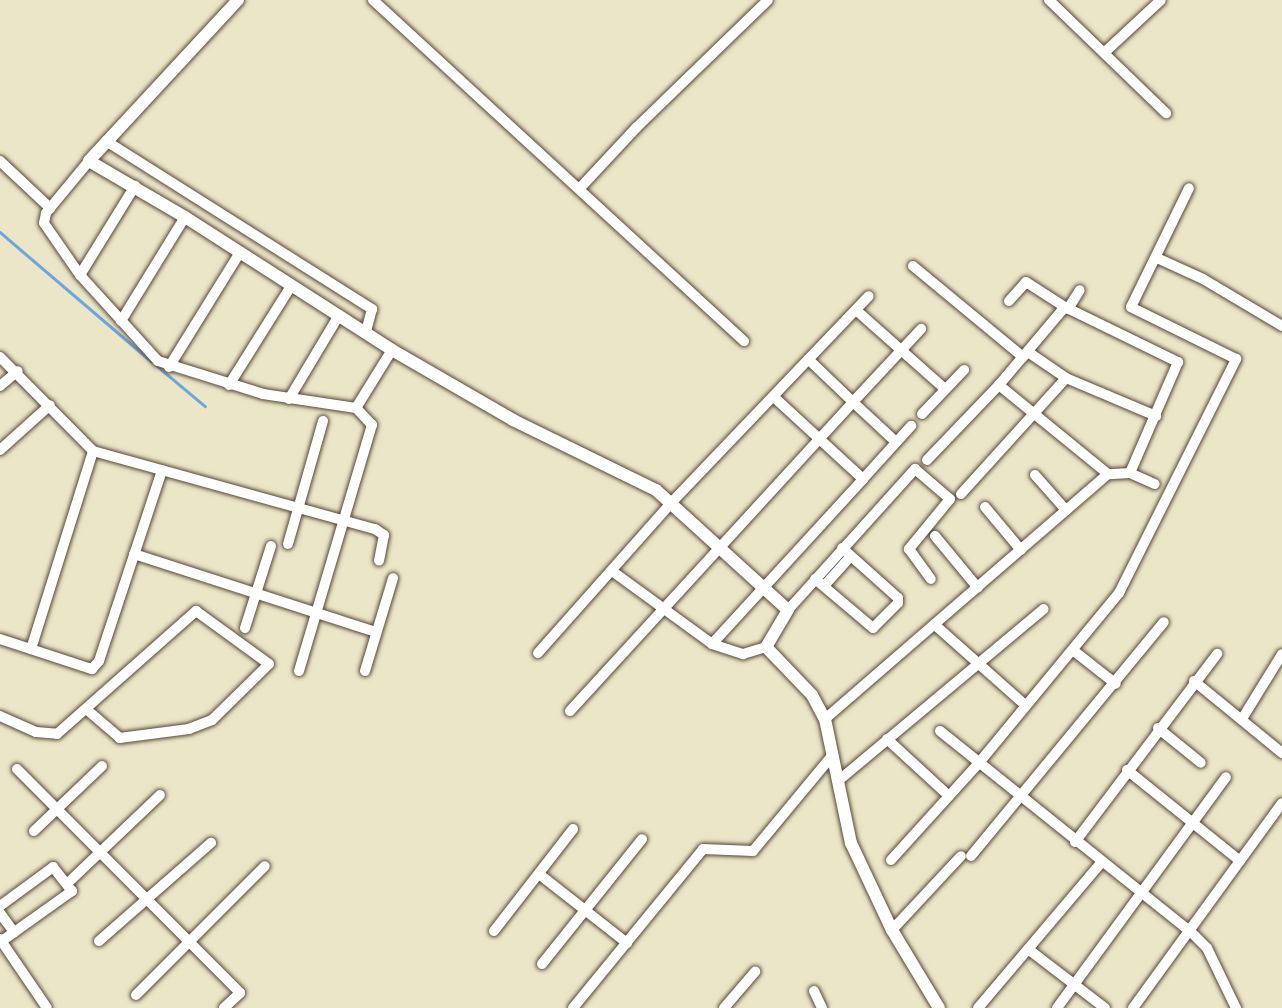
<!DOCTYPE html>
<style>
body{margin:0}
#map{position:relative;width:1282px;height:1008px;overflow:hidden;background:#ece6c8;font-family:"EB Garamond",serif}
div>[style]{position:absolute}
.stream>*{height:2.5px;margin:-1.25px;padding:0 1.25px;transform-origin:1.25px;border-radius:1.25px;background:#6da5dc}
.roads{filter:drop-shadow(0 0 2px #564638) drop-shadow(0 0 2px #564638)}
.minor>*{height:10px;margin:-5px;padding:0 5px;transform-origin:5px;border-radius:5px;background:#fff}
.tertiary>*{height:12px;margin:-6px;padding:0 6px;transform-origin:6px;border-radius:6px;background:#fff}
span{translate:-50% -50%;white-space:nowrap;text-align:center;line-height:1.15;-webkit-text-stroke:5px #fbf7ec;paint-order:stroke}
</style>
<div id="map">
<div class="stream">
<i style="left:0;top:232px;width:199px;rotate:40.5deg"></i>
<i style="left:156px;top:365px;width:64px;rotate:39.9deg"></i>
</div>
<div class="roads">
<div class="minor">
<i style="left:373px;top:0;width:504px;rotate:42.59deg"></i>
<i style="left:1049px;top:0;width:163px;rotate:44deg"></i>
<i style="left:1105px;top:52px;width:76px;rotate:-42.9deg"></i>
<i style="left:106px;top:141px;width:315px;rotate:32.3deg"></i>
<i style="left:372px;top:309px;width:23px;rotate:105deg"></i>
<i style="left:0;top:161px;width:69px;rotate:43.2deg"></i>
<i style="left:89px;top:161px;width:67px;rotate:129.6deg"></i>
<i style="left:46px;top:213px;width:10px;rotate:101deg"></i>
<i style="left:44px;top:223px;width:63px;rotate:55.3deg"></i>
<i style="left:80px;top:275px;width:116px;rotate:47.8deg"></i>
<i style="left:158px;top:361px;width:110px;rotate:17.4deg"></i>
<i style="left:263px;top:394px;width:94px;rotate:8.6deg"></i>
<i style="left:581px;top:187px;width:82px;rotate:-47deg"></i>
<i style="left:637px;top:127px;width:182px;rotate:-44.1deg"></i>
<i style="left:1157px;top:258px;width:51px;rotate:24.5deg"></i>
<i style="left:1203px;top:279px;width:92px;rotate:30.7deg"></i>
<i style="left:913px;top:266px;width:143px;rotate:39.6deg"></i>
<i style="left:80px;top:275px;width:105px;rotate:-58.3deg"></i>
<i style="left:1009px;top:301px;width:25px;rotate:-48deg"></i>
<i style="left:1026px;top:282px;width:46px;rotate:32.7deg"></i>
<i style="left:1065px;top:307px;width:126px;rotate:26deg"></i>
<i style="left:1178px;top:362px;width:121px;rotate:113.4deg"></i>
<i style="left:1130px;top:473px;width:22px;rotate:177deg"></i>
<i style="left:1108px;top:474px;width:141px;rotate:-140.8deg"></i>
<i style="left:999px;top:385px;width:102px;rotate:-49.8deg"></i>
<i style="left:1068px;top:309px;width:22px;rotate:-58deg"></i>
<i style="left:856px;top:310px;width:119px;rotate:41.6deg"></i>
<i style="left:121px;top:321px;width:122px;rotate:-58.4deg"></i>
<i style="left:1028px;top:352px;width:46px;rotate:34.4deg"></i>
<i style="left:1066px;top:378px;width:98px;rotate:22.9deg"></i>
<i style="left:0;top:357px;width:132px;rotate:45.3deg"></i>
<i style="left:93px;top:451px;width:293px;rotate:15.5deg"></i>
<i style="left:375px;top:529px;width:11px;rotate:34deg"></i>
<i style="left:384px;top:535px;width:26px;rotate:101deg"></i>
<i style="left:169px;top:367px;width:133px;rotate:-58.2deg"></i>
<i style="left:229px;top:385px;width:117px;rotate:-57.9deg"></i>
<i style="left:0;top:386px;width:23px;rotate:-40deg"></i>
<i style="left:289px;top:399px;width:98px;rotate:-59.2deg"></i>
<i style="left:922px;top:414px;width:61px;rotate:-46.3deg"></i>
<i style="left:896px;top:442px;width:59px;rotate:-137.1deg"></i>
<i style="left:853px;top:402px;width:100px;rotate:-47deg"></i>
<i style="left:0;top:450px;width:67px;rotate:-42deg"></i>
<i style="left:927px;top:460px;width:104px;rotate:-46.2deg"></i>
<i style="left:1130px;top:473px;width:27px;rotate:24deg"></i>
<i style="left:1035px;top:475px;width:47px;rotate:48.5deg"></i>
<i style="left:863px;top:479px;width:72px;rotate:-47.8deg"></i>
<i style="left:961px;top:494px;width:156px;rotate:-47.8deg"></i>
<i style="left:985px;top:507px;width:56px;rotate:50.1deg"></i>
<i style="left:935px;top:536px;width:67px;rotate:50.4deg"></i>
<i style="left:288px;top:544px;width:128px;rotate:-74.1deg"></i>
<i style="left:134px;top:554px;width:254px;rotate:17.9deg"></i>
<i style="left:612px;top:571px;width:124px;rotate:36.1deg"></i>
<i style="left:712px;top:644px;width:33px;rotate:18deg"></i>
<i style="left:743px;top:654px;width:24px;rotate:-17deg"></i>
<i style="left:815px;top:579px;width:76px;rotate:40.2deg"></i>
<i style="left:873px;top:628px;width:35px;rotate:-45deg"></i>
<i style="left:898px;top:603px;width:5px;rotate:-90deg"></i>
<i style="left:898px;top:598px;width:75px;rotate:-138.2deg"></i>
<i style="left:824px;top:586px;width:40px;rotate:-48deg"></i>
<i style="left:788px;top:610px;width:190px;rotate:-48deg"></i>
<i style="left:915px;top:469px;width:46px;rotate:40.6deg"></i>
<i style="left:950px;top:499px;width:65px;rotate:129.4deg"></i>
<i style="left:909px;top:549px;width:37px;rotate:54deg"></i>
<i style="left:935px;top:625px;width:119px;rotate:41.6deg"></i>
<i style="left:245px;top:628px;width:86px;rotate:-72.4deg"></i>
<i style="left:0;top:639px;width:97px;rotate:18.1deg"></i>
<i style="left:92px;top:669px;width:11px;rotate:-49deg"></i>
<i style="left:99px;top:661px;width:201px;rotate:-71.7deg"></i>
<i style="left:712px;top:644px;width:224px;rotate:-47.5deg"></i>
<i style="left:863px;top:479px;width:120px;rotate:-137.4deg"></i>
<i style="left:31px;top:649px;width:207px;rotate:-72.6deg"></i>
<i style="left:1074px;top:651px;width:53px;rotate:38.2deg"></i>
<i style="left:538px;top:653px;width:200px;rotate:-48.4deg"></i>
<i style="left:671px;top:503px;width:286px;rotate:-46.3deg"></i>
<i style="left:299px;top:671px;width:257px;rotate:-73.5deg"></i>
<i style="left:372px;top:425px;width:23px;rotate:-133deg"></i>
<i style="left:356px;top:408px;width:68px;rotate:-58.2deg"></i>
<i style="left:365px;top:671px;width:97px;rotate:-73.2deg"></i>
<i style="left:1194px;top:681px;width:114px;rotate:39.3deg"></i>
<i style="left:570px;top:711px;width:419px;rotate:-47.5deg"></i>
<i style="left:853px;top:402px;width:62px;rotate:-136.3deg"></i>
<i style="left:0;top:716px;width:39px;rotate:24deg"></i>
<i style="left:36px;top:732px;width:21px;rotate:5deg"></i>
<i style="left:57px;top:734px;width:186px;rotate:-41.5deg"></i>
<i style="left:196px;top:611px;width:90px;rotate:36deg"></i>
<i style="left:269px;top:664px;width:80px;rotate:135.5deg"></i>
<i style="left:212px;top:720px;width:25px;rotate:159deg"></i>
<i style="left:189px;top:729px;width:70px;rotate:172.6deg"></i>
<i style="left:120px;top:738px;width:45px;rotate:-139.5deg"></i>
<i style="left:825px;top:719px;width:374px;rotate:-40.9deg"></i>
<i style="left:1242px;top:719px;width:76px;rotate:-58.4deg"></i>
<i style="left:1158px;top:728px;width:55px;rotate:39.1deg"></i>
<i style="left:940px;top:731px;width:320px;rotate:38.7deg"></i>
<i style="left:1190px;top:931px;width:24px;rotate:45deg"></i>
<i style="left:1207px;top:948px;width:67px;rotate:64.2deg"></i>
<i style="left:887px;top:739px;width:84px;rotate:42.6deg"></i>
<i style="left:17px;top:769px;width:316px;rotate:45.1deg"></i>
<i style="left:240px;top:993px;width:22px;rotate:137deg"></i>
<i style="left:1127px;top:770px;width:145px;rotate:38.8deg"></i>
<i style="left:838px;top:781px;width:268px;rotate:-39.9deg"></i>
<i style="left:34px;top:831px;width:94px;rotate:-43.7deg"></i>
<i style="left:1075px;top:842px;width:236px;rotate:-52.9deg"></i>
<i style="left:971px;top:856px;width:303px;rotate:-50.5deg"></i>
<i style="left:891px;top:860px;width:130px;rotate:-47.8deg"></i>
<i style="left:978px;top:764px;width:222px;rotate:-50.5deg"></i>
<i style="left:1119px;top:593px;width:262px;rotate:-63.4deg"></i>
<i style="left:1236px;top:359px;width:117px;rotate:-153.7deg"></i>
<i style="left:1131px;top:307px;width:132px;rotate:-64deg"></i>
<i style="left:539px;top:874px;width:112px;rotate:38.1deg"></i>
<i style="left:71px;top:880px;width:123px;rotate:-43.7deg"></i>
<i style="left:0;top:906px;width:66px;rotate:-36.3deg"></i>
<i style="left:53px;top:867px;width:31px;rotate:52deg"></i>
<i style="left:72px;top:891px;width:86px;rotate:144.5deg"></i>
<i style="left:0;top:913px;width:24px;rotate:54deg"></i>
<i style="left:892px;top:930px;width:101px;rotate:-47deg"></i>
<i style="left:494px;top:931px;width:129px;rotate:-52.2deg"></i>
<i style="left:0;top:939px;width:83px;rotate:55.7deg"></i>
<i style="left:99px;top:941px;width:149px;rotate:-41.2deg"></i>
<i style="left:1028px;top:949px;width:97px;rotate:37.5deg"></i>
<i style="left:542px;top:964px;width:160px;rotate:-51.3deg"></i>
<i style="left:814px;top:991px;width:19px;rotate:65deg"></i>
<i style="left:136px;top:995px;width:182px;rotate:-45deg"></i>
<i style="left:573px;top:1008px;width:205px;rotate:-50.7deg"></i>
<i style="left:703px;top:849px;width:50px;rotate:2.3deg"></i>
<i style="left:753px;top:851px;width:122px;rotate:-50.3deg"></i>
<i style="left:724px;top:1008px;width:48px;rotate:-49.3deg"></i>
<i style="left:978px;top:1008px;width:192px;rotate:-49.7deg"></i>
<i style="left:1057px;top:1008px;width:286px;rotate:-53.8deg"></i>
<i style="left:1133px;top:1008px;width:253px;rotate:-54deg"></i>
</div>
<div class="tertiary">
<i style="left:238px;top:0;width:219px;rotate:132.8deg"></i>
<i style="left:89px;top:161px;width:111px;rotate:30.3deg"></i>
<i style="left:185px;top:217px;width:246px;rotate:32.7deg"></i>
<i style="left:392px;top:350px;width:140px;rotate:30deg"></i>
<i style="left:513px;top:420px;width:159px;rotate:26.1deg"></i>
<i style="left:656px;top:490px;width:178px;rotate:42.3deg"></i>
<i style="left:788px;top:610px;width:43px;rotate:120.7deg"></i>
<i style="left:766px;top:647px;width:66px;rotate:46.2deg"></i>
<i style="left:812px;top:695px;width:27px;rotate:62deg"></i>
<i style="left:825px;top:719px;width:127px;rotate:78.2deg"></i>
<i style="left:851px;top:843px;width:96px;rotate:64.8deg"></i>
<i style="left:892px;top:930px;width:91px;rotate:58.9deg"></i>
</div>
</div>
</div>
